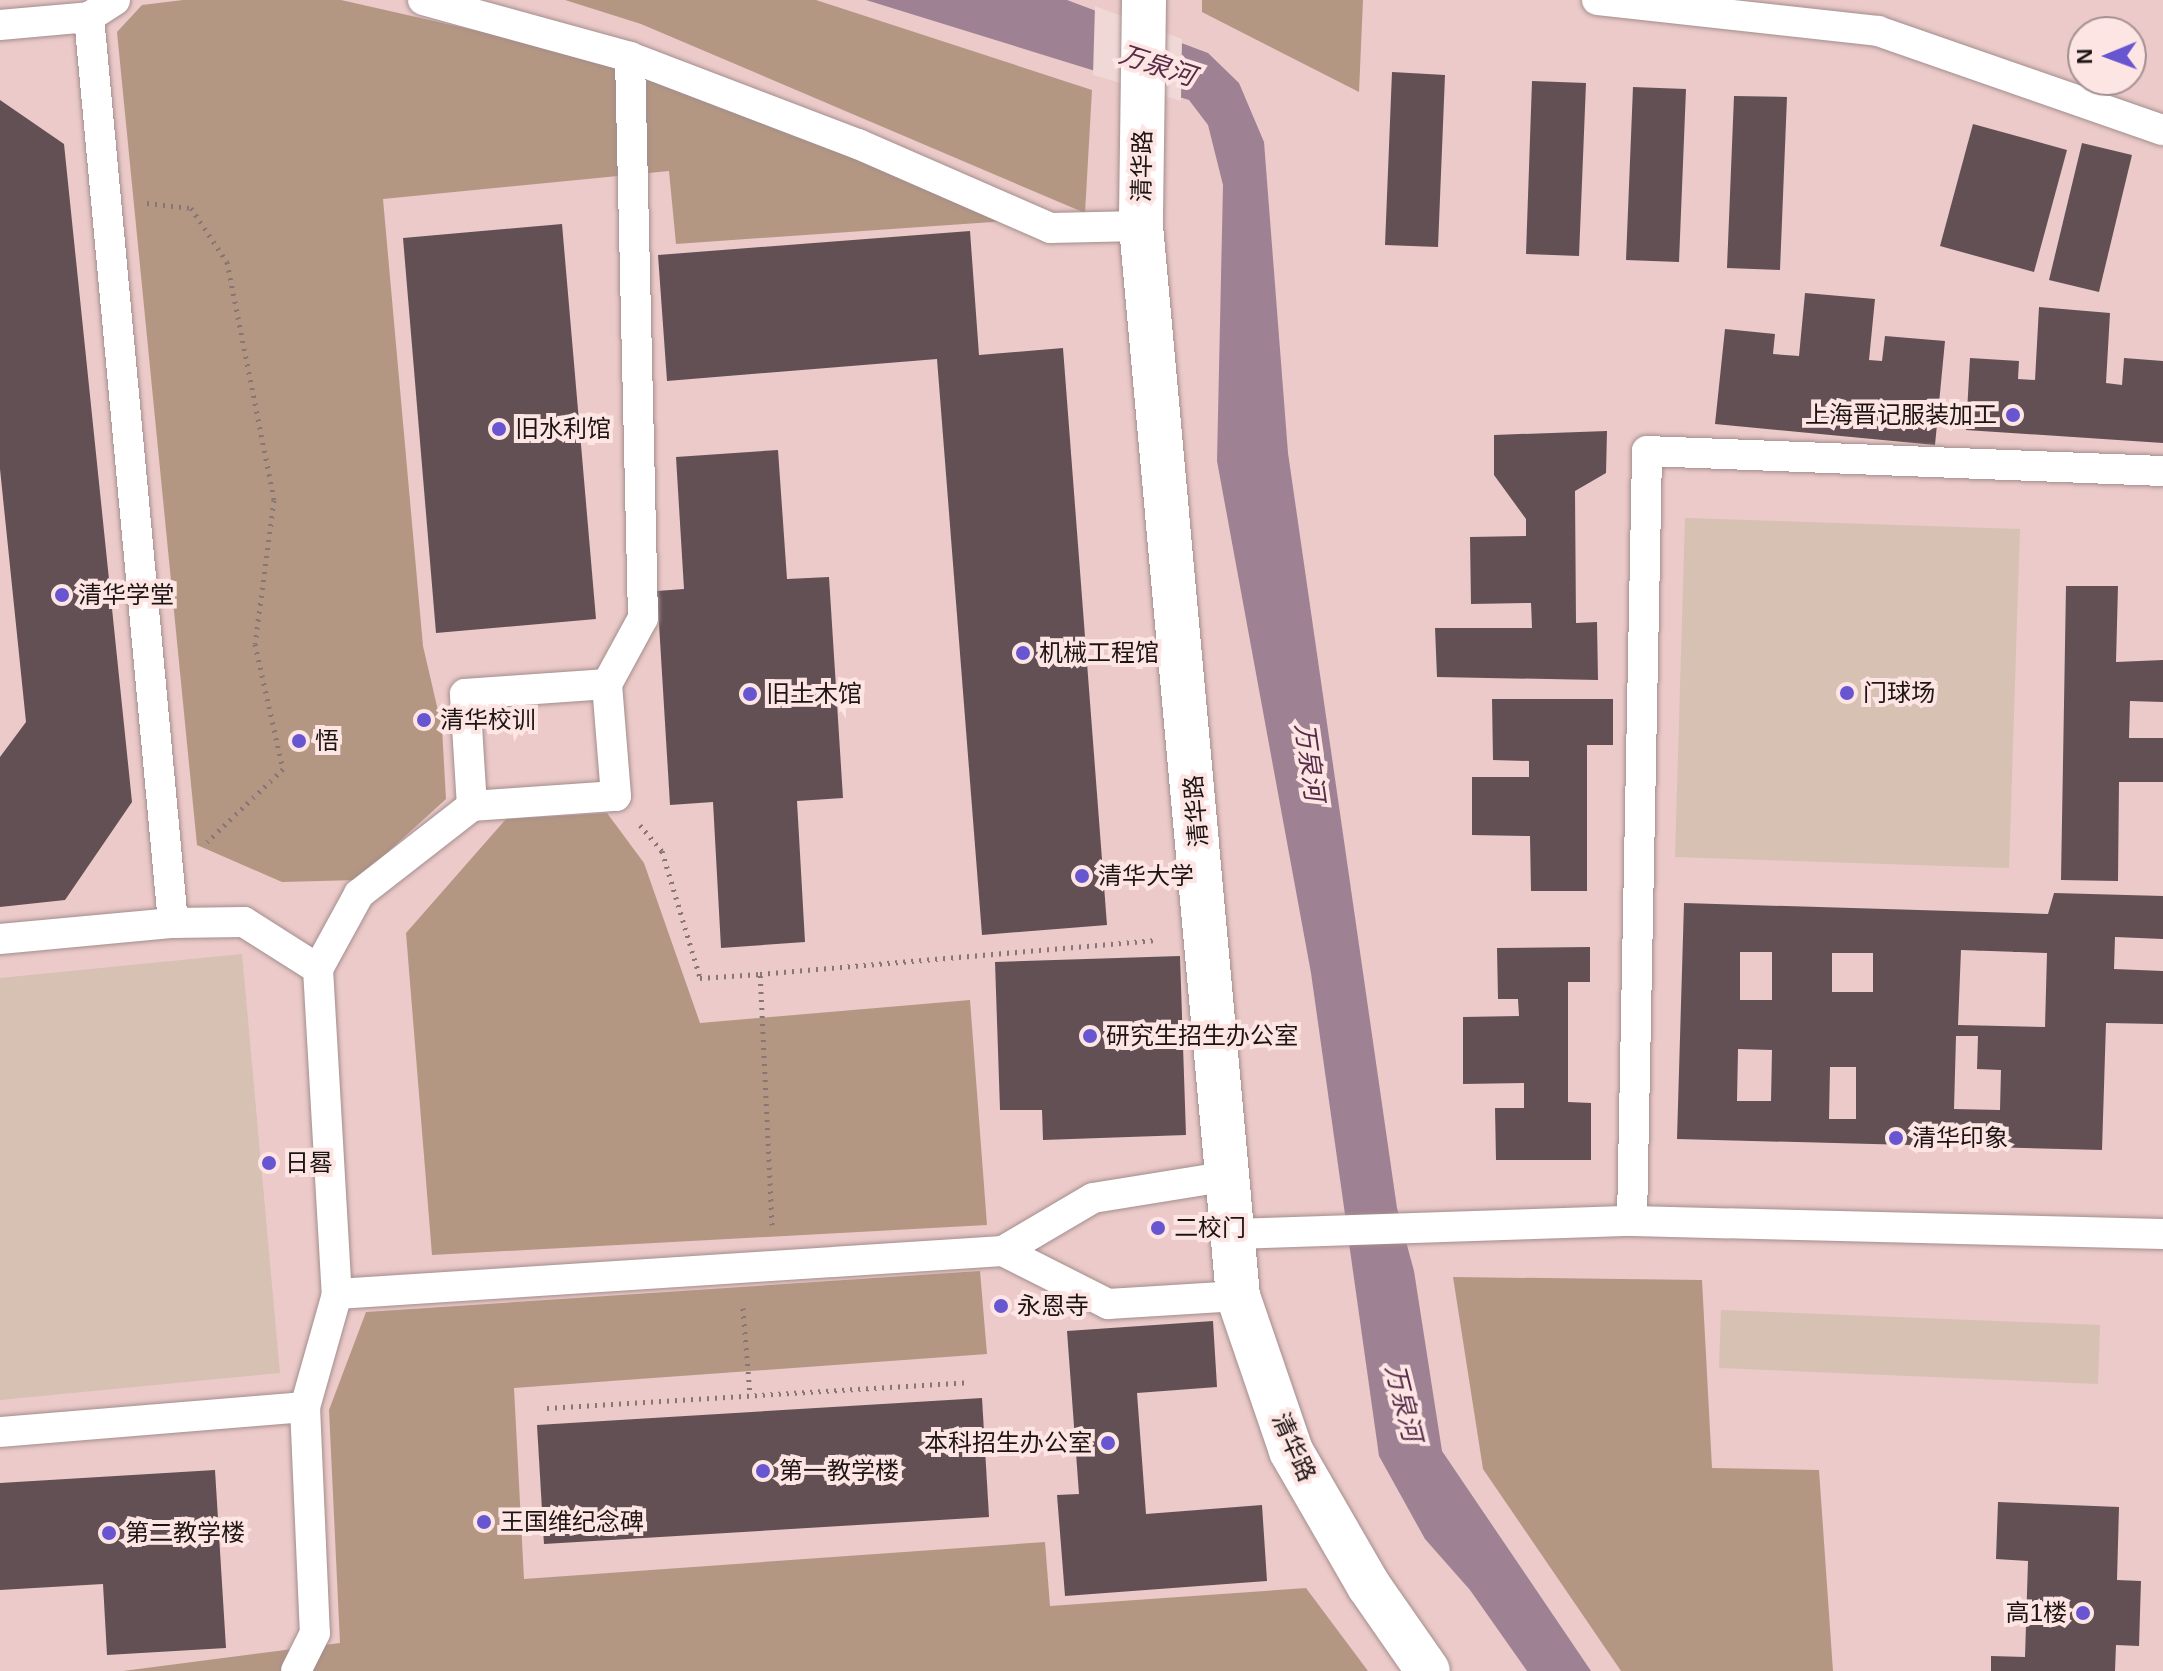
<!DOCTYPE html>
<meta charset="utf-8">
<style>
body{margin:0}
#map{position:relative;width:2163px;height:1671px;overflow:hidden;background:#f0d8d7;font-family:Helvetica,"Noto Sans SC",sans-serif}
div>[style]{position:absolute}
.built>*{inset:0;background:#ebcac9}
.green>*{inset:0;background:#d6c1b3}
.forest>*{inset:0;background:#b49783}
.water>*{inset:0;background:#9f8194}
.pier>*{inset:0;background:#f0d8d7}
.building>*{inset:0;background:#635055}
.path>*{height:5px;margin-top:-2.5px;transform-origin:0;background:repeating-linear-gradient(90deg,#877676 0 2px,transparent 0 8px)}
.roads{filter:drop-shadow(0 0 2px #a38d8c) drop-shadow(0 0 2px #a38d8c)}
.lane>*{height:30px;margin:-15px;padding:0 15px;transform-origin:15px;border-radius:15px;background:#fff}
.street>*{height:44px;margin:-22px;padding:0 22px;transform-origin:22px;border-radius:22px;background:#fff}
.dots>*{width:22px;height:22px;translate:-50% -50%;box-sizing:border-box;border:4px solid #fde5e4;border-radius:50%}
span{translate:-50% -50%;white-space:nowrap;text-align:center;line-height:1.15;-webkit-text-stroke:8px #fde5e4;paint-order:stroke}
.street-label{font-size:24px;color:#1d1414}
.poi-label{font-size:24px;color:#1d1414}
.right{translate:-100% -50%;text-align:right}
.left{translate:0 -50%;text-align:left}
.water-label{font-size:26px;color:#572c49;font-style:italic}
.north{position:absolute;left:2067px;top:16px;width:80px;height:80px;box-sizing:border-box;background:#fde5e4;border:2px solid #a39191;border-radius:50%;rotate:269deg;font-size:22px;font-weight:700;line-height:32px;text-align:center;color:#1d1414}
.north::after{content:'';display:block;margin:auto;width:28px;height:36px;background:#6756cf;clip-path:polygon(50% 0,100% 100%,50% 72%,0 100%)}
</style>
<div id="map">
<div class="built">
<i style="clip-path:polygon(evenodd,0 0,2163px 0,2163px 1671px,0 1671px,0 0,2083px 32px,2131px 32px,2131px 80px,2083px 80px,2083px 32px)"></i>
</div>
<div class="green">
<i style="clip-path:polygon(1685px 518px,2020px 529px,2009px 868px,1675px 857px)"></i>
<i style="clip-path:polygon(242px 954px,280px 1373px,0 1400px,0 978px)"></i>
<i style="clip-path:polygon(1721px 1310px,2100px 1325px,2098px 1384px,1719px 1368px)"></i>
</div>
<div class="forest">
<i style="clip-path:polygon(183px 0,341px 0,606px 60px,1020px 220px,676px 244px,669px 171px,383px 199px,423px 646px,442px 728px,446px 799px,357px 880px,282px 882px,197px 845px,117px 32px,142px 5px)"></i>
<i style="clip-path:polygon(565px 0,816px 0,1092px 90px,1085px 213px,641px 24px)"></i>
<i style="clip-path:polygon(1202px 0,1363px 0,1359px 92px,1202px 12px)"></i>
<i style="clip-path:polygon(607px 813px,644px 863px,700px 1023px,970px 1000px,987px 1225px,432px 1255px,406px 933px,506px 819px)"></i>
<i style="clip-path:polygon(980px 1271px,987px 1354px,514px 1388px,524px 1579px,1045px 1542px,1050px 1606px,1306px 1588px,1368px 1671px,123px 1671px,340px 1643px,329px 1410px,366px 1312px)"></i>
<i style="clip-path:polygon(1453px 1277px,1702px 1280px,1712px 1468px,1819px 1470px,1833px 1671px,1621px 1671px,1483px 1469px)"></i>
</div>
<div class="water">
<i style="clip-path:polygon(866px 0,1067px 0,1208px 53px,1239px 83px,1264px 142px,1288px 453px,1397px 1208px,1414px 1271px,1442px 1451px,1591px 1671px,1527px 1671px,1470px 1590px,1425px 1539px,1379px 1456px,1311px 973px,1217px 461px,1223px 185px,1208px 125px,1189px 100px)"></i>
</div>
<div class="pier">
<i style="clip-path:polygon(1095px 6px,1182px 39px,1181px 101px,1093px 75px)"></i>
</div>
<div class="building">
<i style="clip-path:polygon(1392px 72px,1445px 75px,1438px 247px,1385px 245px)"></i>
<i style="clip-path:polygon(1532px 81px,1586px 83px,1579px 256px,1526px 254px)"></i>
<i style="clip-path:polygon(1633px 87px,1686px 89px,1679px 262px,1626px 260px)"></i>
<i style="clip-path:polygon(1734px 96px,1787px 97px,1780px 270px,1727px 268px)"></i>
<i style="clip-path:polygon(0 100px,64px 144px,132px 802px,65px 900px,0 907px,0 757px,26px 722px,0 469px)"></i>
<i style="clip-path:polygon(1973px 124px,2067px 150px,2034px 272px,1940px 246px)"></i>
<i style="clip-path:polygon(2082px 143px,2132px 155px,2099px 292px,2049px 280px)"></i>
<i style="clip-path:polygon(562px 224px,596px 619px,436px 633px,403px 238px)"></i>
<i style="clip-path:polygon(970px 231px,979px 355px,1063px 348px,1107px 925px,982px 935px,937px 359px,667px 381px,658px 255px)"></i>
<i style="clip-path:polygon(1805px 293px,1875px 299px,1869px 360px,1882px 361px,1885px 336px,1945px 341px,1935px 445px,1715px 424px,1725px 329px,1775px 334px,1773px 354px,1799px 356px)"></i>
<i style="clip-path:polygon(2039px 307px,2110px 313px,2106px 383px,2122px 385px,2124px 358px,2163px 361px,2163px 443px,1966px 430px,1970px 358px,2019px 361px,2018px 379px,2035px 380px)"></i>
<i style="clip-path:polygon(1607px 431px,1606px 473px,1575px 491px,1576px 623px,1597px 622px,1598px 680px,1437px 677px,1435px 628px,1532px 628px,1531px 603px,1471px 604px,1470px 537px,1526px 536px,1526px 519px,1494px 475px,1494px 435px)"></i>
<i style="clip-path:polygon(778px 450px,787px 579px,829px 577px,843px 798px,797px 801px,805px 942px,721px 948px,713px 802px,670px 805px,657px 591px,684px 589px,676px 457px)"></i>
<i style="clip-path:polygon(2066px 586px,2118px 586px,2116px 662px,2163px 660px,2163px 702px,2130px 701px,2129px 738px,2163px 738px,2163px 782px,2119px 782px,2118px 881px,2061px 880px)"></i>
<i style="clip-path:polygon(1492px 699px,1613px 699px,1613px 745px,1587px 745px,1587px 891px,1531px 891px,1530px 836px,1472px 835px,1472px 777px,1529px 777px,1529px 761px,1493px 760px)"></i>
<i style="clip-path:polygon(evenodd,2054px 893px,2163px 896px,2163px 939px,2115px 937px,2114px 969px,2163px 971px,2163px 1024px,2106px 1023px,2102px 1150px,1677px 1139px,1684px 903px,2048px 914px,2054px 893px,1961px 950px,2047px 953px,2045px 1027px,1958px 1025px,1961px 950px,2054px 893px,1740px 952px,1772px 952px,1772px 1000px,1740px 1000px,1740px 952px,2054px 893px,1832px 953px,1873px 953px,1873px 992px,1832px 992px,1832px 953px,2054px 893px,1956px 1036px,1978px 1036px,1977px 1069px,2001px 1070px,2000px 1110px,1954px 1109px,1956px 1036px,2054px 893px,1738px 1049px,1772px 1050px,1771px 1101px,1737px 1101px,1738px 1049px,2054px 893px,1830px 1067px,1856px 1067px,1856px 1119px,1829px 1119px,1830px 1067px)"></i>
<i style="clip-path:polygon(1590px 947px,1590px 982px,1568px 982px,1568px 1102px,1591px 1103px,1591px 1160px,1496px 1160px,1495px 1108px,1524px 1108px,1524px 1083px,1463px 1084px,1463px 1017px,1519px 1016px,1518px 999px,1498px 999px,1497px 948px)"></i>
<i style="clip-path:polygon(1180px 956px,1186px 1135px,1043px 1140px,1042px 1110px,1000px 1110px,995px 962px)"></i>
<i style="clip-path:polygon(1213px 1321px,1217px 1387px,1137px 1393px,1146px 1514px,1262px 1505px,1267px 1581px,1065px 1596px,1057px 1495px,1079px 1494px,1067px 1331px)"></i>
<i style="clip-path:polygon(982px 1398px,989px 1517px,544px 1544px,537px 1425px)"></i>
<i style="clip-path:polygon(215px 1470px,226px 1648px,107px 1655px,103px 1584px,0 1590px,0 1483px)"></i>
<i style="clip-path:polygon(1998px 1502px,2119px 1507px,2117px 1580px,2141px 1581px,2139px 1646px,2116px 1645px,2115px 1671px,1991px 1671px,1991px 1656px,2025px 1657px,2028px 1561px,1996px 1559px)"></i>
</div>
<div class="path">
<i style="left:147px;top:203px;width:44px;rotate:6.5deg"></i>
<i style="left:191px;top:208px;width:65px;rotate:56.3deg"></i>
<i style="left:227px;top:262px;width:243px;rotate:78.8deg"></i>
<i style="left:274px;top:500px;width:145px;rotate:97.5deg"></i>
<i style="left:255px;top:644px;width:128px;rotate:77.4deg"></i>
<i style="left:283px;top:769px;width:105px;rotate:136.2deg"></i>
<i style="left:640px;top:825px;width:34px;rotate:50deg"></i>
<i style="left:662px;top:851px;width:133px;rotate:73.3deg"></i>
<i style="left:700px;top:978px;width:60px;rotate:-3.8deg"></i>
<i style="left:772px;top:1225px;width:251px;rotate:-92.7deg"></i>
<i style="left:760px;top:974px;width:398px;rotate:-4.9deg"></i>
<i style="left:743px;top:1308px;width:87px;rotate:85.4deg"></i>
<i style="left:547px;top:1408px;width:422px;rotate:-3.5deg"></i>
</div>
<div class="roads">
<div class="lane">
<i style="left:423px;top:0;width:215px;rotate:15.4deg"></i>
<i style="left:630px;top:57px;width:244px;rotate:20.9deg"></i>
<i style="left:858px;top:144px;width:210px;rotate:23.6deg"></i>
<i style="left:1050px;top:228px;width:91px;rotate:-1.3deg"></i>
<i style="left:1597px;top:0;width:283px;rotate:6.3deg"></i>
<i style="left:1878px;top:31px;width:302px;rotate:19.2deg"></i>
<i style="left:89px;top:17px;width:910px;rotate:84.7deg"></i>
<i style="left:0;top:25px;width:89px;rotate:-5.1deg"></i>
<i style="left:89px;top:17px;width:31px;rotate:-33deg"></i>
<i style="left:472px;top:806px;width:112px;rotate:-93.6deg"></i>
<i style="left:465px;top:694px;width:142px;rotate:-4deg"></i>
<i style="left:0;top:939px;width:174px;rotate:-5.3deg"></i>
<i style="left:173px;top:923px;width:71px;rotate:-0.8deg"></i>
<i style="left:244px;top:922px;width:88px;rotate:32.4deg"></i>
<i style="left:318px;top:969px;width:326px;rotate:86.7deg"></i>
<i style="left:337px;top:1294px;width:117px;rotate:105.8deg"></i>
<i style="left:305px;top:1407px;width:226px;rotate:87.5deg"></i>
<i style="left:315px;top:1633px;width:42px;rotate:116.6deg"></i>
<i style="left:318px;top:969px;width:85px;rotate:-61.3deg"></i>
<i style="left:359px;top:894px;width:143px;rotate:-37.9deg"></i>
<i style="left:472px;top:806px;width:144px;rotate:-4deg"></i>
<i style="left:616px;top:796px;width:112px;rotate:-94.6deg"></i>
<i style="left:607px;top:684px;width:75px;rotate:-61.4deg"></i>
<i style="left:643px;top:618px;width:561px;rotate:-91.33deg"></i>
<i style="left:1632px;top:1221px;width:770px;rotate:-88.88deg"></i>
<i style="left:1647px;top:451px;width:516px;rotate:2.22deg"></i>
<i style="left:1234px;top:1234px;width:398px;rotate:-1.9deg"></i>
<i style="left:1632px;top:1221px;width:531px;rotate:1.4deg"></i>
<i style="left:1003px;top:1251px;width:118px;rotate:26.8deg"></i>
<i style="left:1108px;top:1304px;width:130px;rotate:-3.5deg"></i>
<i style="left:337px;top:1294px;width:667px;rotate:-3.69deg"></i>
<i style="left:1003px;top:1251px;width:104px;rotate:-30.5deg"></i>
<i style="left:1093px;top:1198px;width:138px;rotate:-9.2deg"></i>
<i style="left:0;top:1432px;width:306px;rotate:-4.7deg"></i>
</div>
<div class="street">
<i style="left:1144px;top:0;width:226px;rotate:90.8deg"></i>
<i style="left:1141px;top:226px;width:1074px;rotate:84.82deg"></i>
<i style="left:1238px;top:1296px;width:164px;rotate:71.1deg"></i>
<i style="left:1291px;top:1451px;width:156px;rotate:60deg"></i>
<i style="left:1369px;top:1586px;width:103px;rotate:55.2deg"></i>
</div>
</div>
<div class="dots">
<i style="left:2013px;top:415px;background:#6756cf"></i>
<i style="left:499px;top:429px;background:#6756cf"></i>
<i style="left:62px;top:595px;background:#6756cf"></i>
<i style="left:1023px;top:653px;background:#6756cf"></i>
<i style="left:1847px;top:693px;background:#6756cf"></i>
<i style="left:750px;top:694px;background:#6756cf"></i>
<i style="left:424px;top:720px;background:#6756cf"></i>
<i style="left:299px;top:741px;background:#6756cf"></i>
<i style="left:1082px;top:876px;background:#6756cf"></i>
<i style="left:1090px;top:1036px;background:#6756cf"></i>
<i style="left:1896px;top:1138px;background:#6756cf"></i>
<i style="left:269px;top:1163px;background:#6756cf"></i>
<i style="left:1158px;top:1228px;background:#6756cf"></i>
<i style="left:1001px;top:1306px;background:#6756cf"></i>
<i style="left:1108px;top:1443px;background:#6756cf"></i>
<i style="left:763px;top:1471px;background:#6756cf"></i>
<i style="left:484px;top:1522px;background:#6756cf"></i>
<i style="left:109px;top:1533px;background:#6756cf"></i>
<i style="left:2083px;top:1613px;background:#6756cf"></i>
</div>
<div class="street-label">
<span style="left:1142px;top:166px;rotate:-89deg">清华路</span>
<span style="left:1196px;top:811px;rotate:-95deg">清华路</span>
<span style="left:1294px;top:1447px;rotate:66deg">清华路</span>
</div>
<div class="poi-label">
<span class="right" style="left:1997px;top:415px">上海晋记服装加工</span>
<span class="left" style="left:515px;top:429px">旧水利馆</span>
<span class="left" style="left:78px;top:595px">清华学堂</span>
<span class="left" style="left:1039px;top:653px">机械工程馆</span>
<span class="left" style="left:1863px;top:693px">门球场</span>
<span class="left" style="left:766px;top:694px">旧土木馆</span>
<span class="left" style="left:440px;top:720px">清华校训</span>
<span class="left" style="left:315px;top:741px">悟</span>
<span class="left" style="left:1098px;top:876px">清华大学</span>
<span class="left" style="left:1106px;top:1036px">研究生招生办公室</span>
<span class="left" style="left:1912px;top:1138px">清华印象</span>
<span class="left" style="left:285px;top:1163px">日晷</span>
<span class="left" style="left:1174px;top:1228px">二校门</span>
<span class="left" style="left:1017px;top:1306px">永恩寺</span>
<span class="right" style="left:1092px;top:1443px">本科招生办公室</span>
<span class="left" style="left:779px;top:1471px">第一教学楼</span>
<span class="left" style="left:500px;top:1522px">王国维纪念碑</span>
<span class="left" style="left:125px;top:1533px">第二教学楼</span>
<span class="right" style="left:2067px;top:1613px">高1楼</span>
</div>
<div class="water-label">
<span style="left:1157px;top:66px;rotate:18deg">万泉河</span>
<span style="left:1309px;top:762px;rotate:82deg">万泉河</span>
<span style="left:1403px;top:1403px;rotate:76deg">万泉河</span>
</div>
<div class="north">N</div>
</div>
